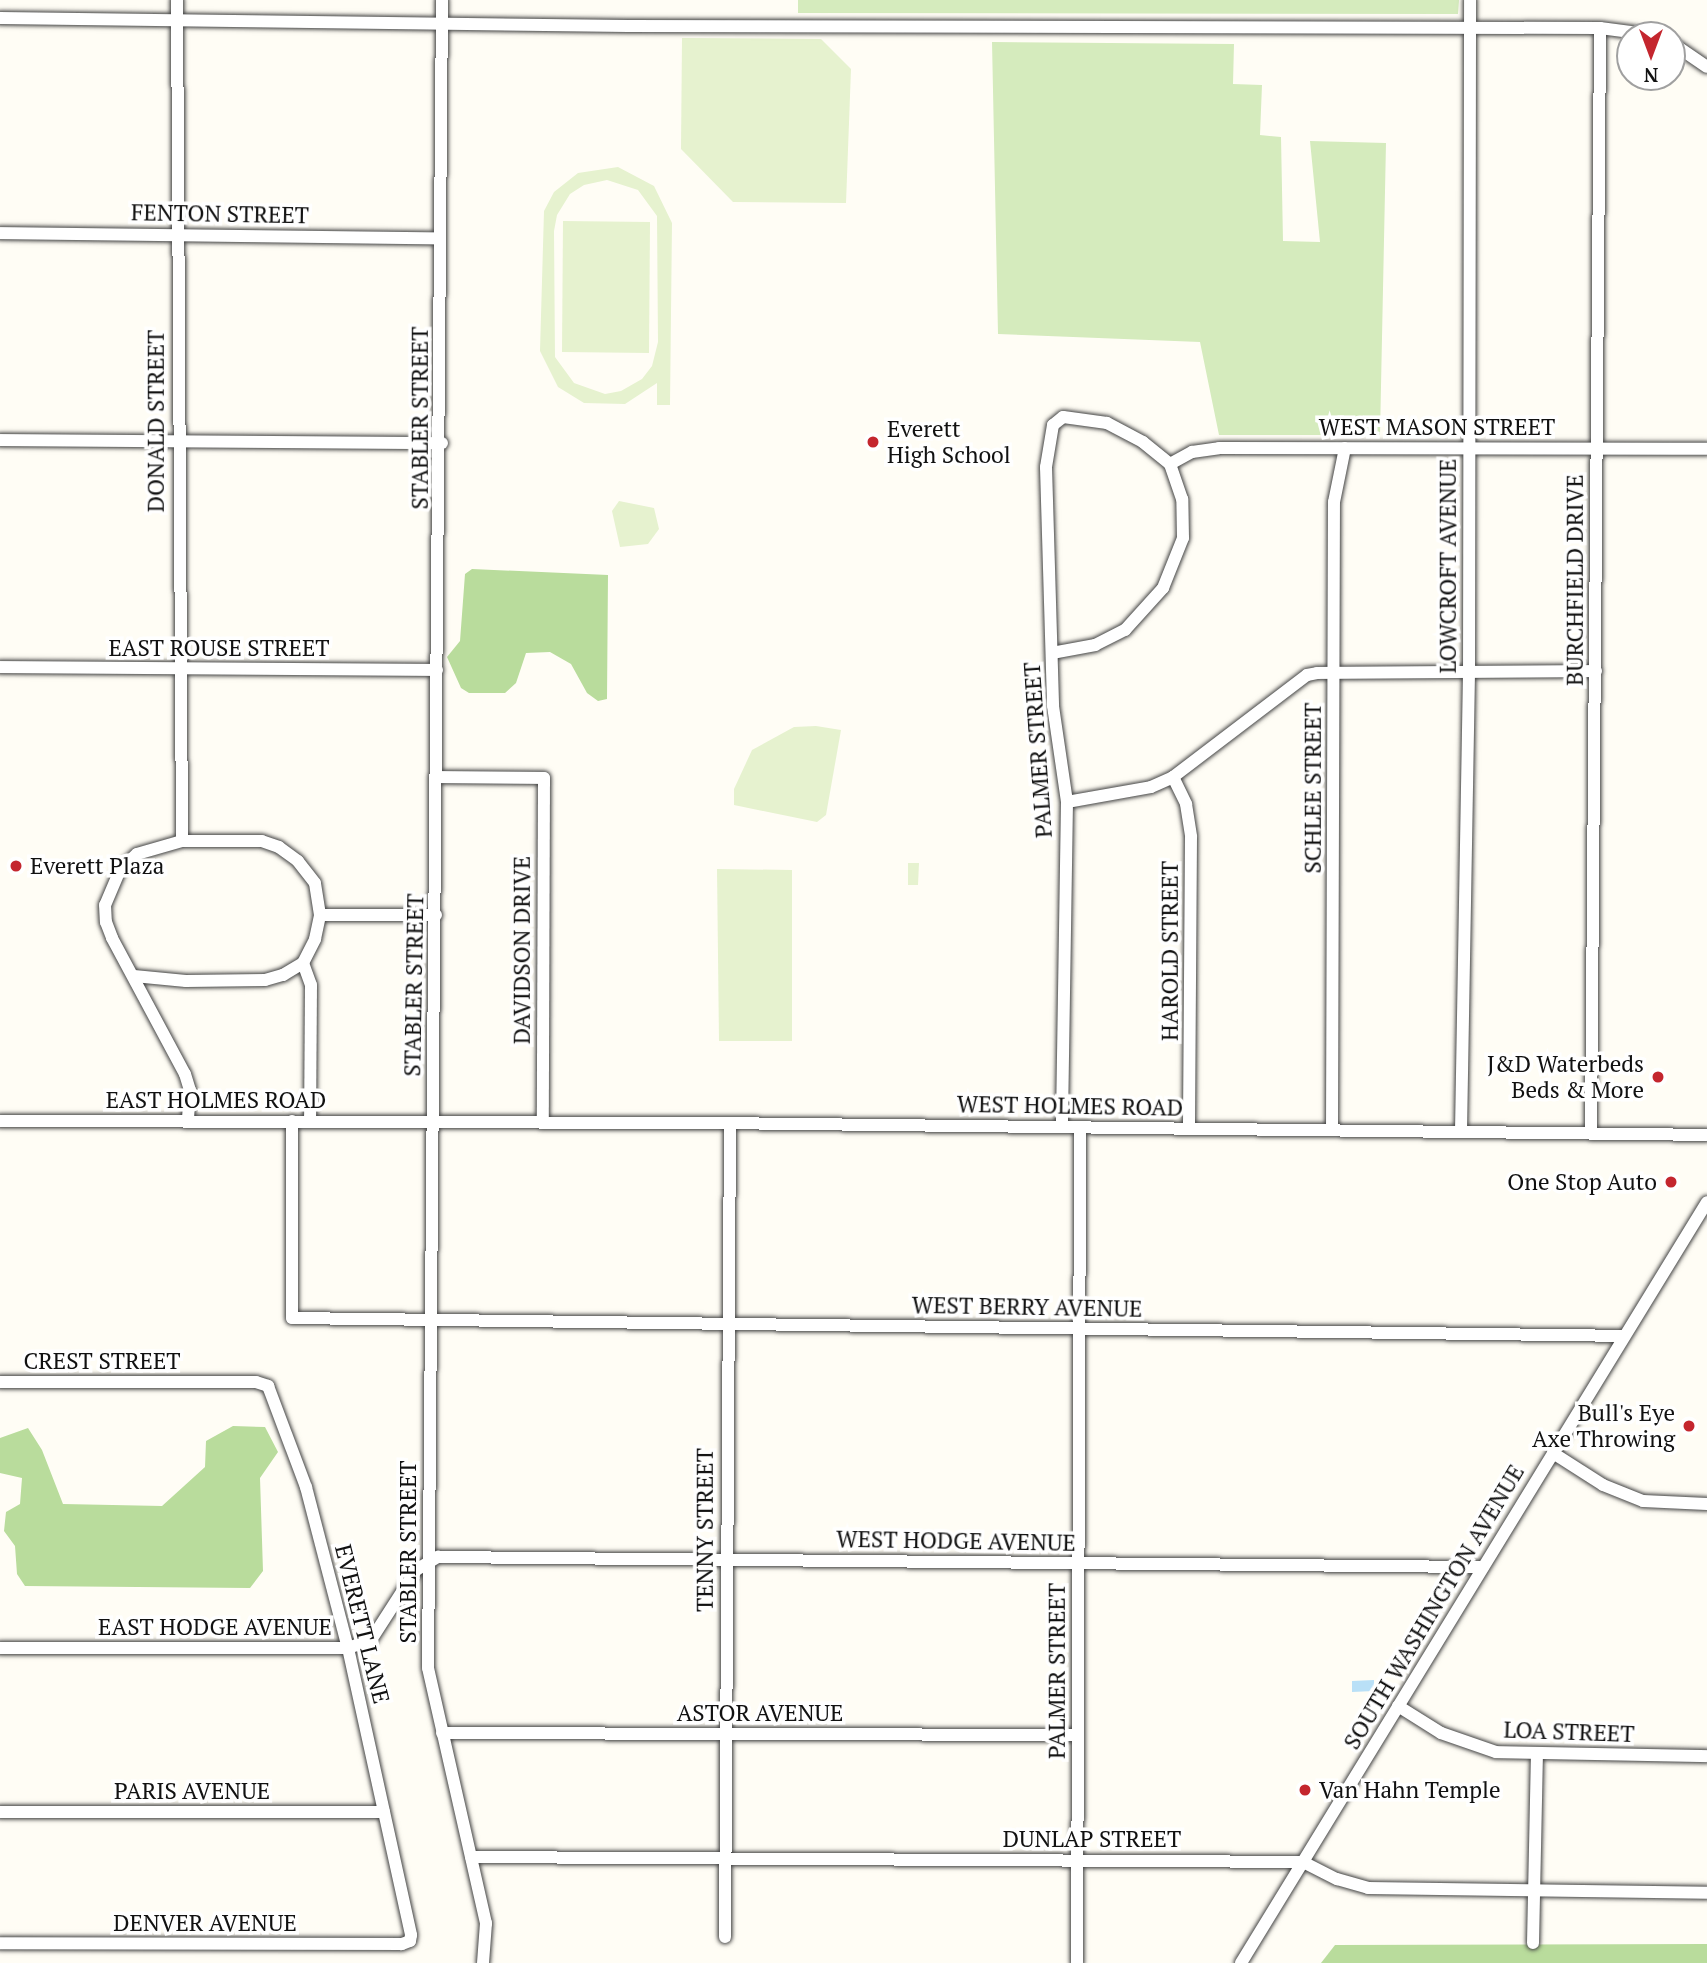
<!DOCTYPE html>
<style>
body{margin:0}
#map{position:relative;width:1707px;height:1963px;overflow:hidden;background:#fffdf5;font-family:"PT Serif",serif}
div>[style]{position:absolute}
.green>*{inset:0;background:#d5ebbd}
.forest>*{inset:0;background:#b9dc9c}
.pitch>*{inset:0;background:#e6f2cf}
.water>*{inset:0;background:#b9e0f7}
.roads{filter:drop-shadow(0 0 2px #444) drop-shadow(0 0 2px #444)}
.minor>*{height:12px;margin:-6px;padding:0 6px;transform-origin:6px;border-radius:6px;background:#fff}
.dots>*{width:19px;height:19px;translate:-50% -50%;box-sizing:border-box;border:4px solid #fff;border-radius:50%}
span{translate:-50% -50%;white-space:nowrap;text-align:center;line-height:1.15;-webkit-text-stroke:7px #fff;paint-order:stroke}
.street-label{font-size:23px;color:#111}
.poi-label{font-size:23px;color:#111}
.left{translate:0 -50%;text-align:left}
.right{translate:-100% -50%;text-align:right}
.north{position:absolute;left:1616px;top:21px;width:70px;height:70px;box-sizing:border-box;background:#fff;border:2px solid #a0a0a0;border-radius:50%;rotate:180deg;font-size:19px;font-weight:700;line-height:28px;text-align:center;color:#111}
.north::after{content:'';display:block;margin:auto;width:24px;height:32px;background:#c4262e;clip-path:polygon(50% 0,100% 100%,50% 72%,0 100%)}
</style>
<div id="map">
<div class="green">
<i style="clip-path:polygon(798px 0,1459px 0,1458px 14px,798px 13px)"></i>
<i style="clip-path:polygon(992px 42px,1234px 44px,1233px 84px,1262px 85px,1260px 135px,1281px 137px,1283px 241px,1320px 242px,1310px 141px,1386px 143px,1380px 435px,1219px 435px,1200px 342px,998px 334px)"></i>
</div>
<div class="forest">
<i style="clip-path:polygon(472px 569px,608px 575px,607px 699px,598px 701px,587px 693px,571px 664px,550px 652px,526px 653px,516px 683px,505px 693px,469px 693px,461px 688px,447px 657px,460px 641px,465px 574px)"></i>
<i style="clip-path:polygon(233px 1426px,265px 1427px,278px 1452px,260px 1478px,263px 1571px,250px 1588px,25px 1586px,17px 1574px,15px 1546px,4px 1531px,6px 1512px,20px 1504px,22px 1478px,0 1473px,0 1438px,28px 1428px,42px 1450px,63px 1504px,162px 1506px,205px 1467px,206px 1441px)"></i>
<i style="clip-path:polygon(1707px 1944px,1707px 1963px,1321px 1963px,1335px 1945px)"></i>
</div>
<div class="pitch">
<i style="clip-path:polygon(682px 38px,821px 39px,851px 69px,846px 203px,733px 202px,681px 149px)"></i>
<i style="clip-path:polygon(evenodd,618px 167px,654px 186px,672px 223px,670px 405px,657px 405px,657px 383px,625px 404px,584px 403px,558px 387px,540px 351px,544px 211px,554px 192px,578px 173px,618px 167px,607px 180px,638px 190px,657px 216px,658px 342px,652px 366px,642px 379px,621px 391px,605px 394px,574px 383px,555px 357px,554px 231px,557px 215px,570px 194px,584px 185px,607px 180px)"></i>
<i style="clip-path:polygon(563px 221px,650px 222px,649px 353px,562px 352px)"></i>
<i style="clip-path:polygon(619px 501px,654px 508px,659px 529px,648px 544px,620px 547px,612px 511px)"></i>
<i style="clip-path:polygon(816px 726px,841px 730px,826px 815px,817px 822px,734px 805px,734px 789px,752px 750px,794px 727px)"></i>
<i style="clip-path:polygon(908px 863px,919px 863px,918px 885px,908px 885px)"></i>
<i style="clip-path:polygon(717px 869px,792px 870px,792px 1041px,719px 1041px)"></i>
</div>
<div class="water">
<i style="clip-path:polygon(1374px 1680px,1374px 1691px,1352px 1692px,1352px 1681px)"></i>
</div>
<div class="roads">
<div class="minor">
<i style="left:177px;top:0;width:841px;rotate:89.66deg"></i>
<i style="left:442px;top:0;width:1668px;rotate:90.48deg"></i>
<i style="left:428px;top:1668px;width:262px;rotate:77.2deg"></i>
<i style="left:486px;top:1923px;width:40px;rotate:94.3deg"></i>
<i style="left:0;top:18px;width:628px;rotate:0.73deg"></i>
<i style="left:628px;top:26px;width:972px;rotate:0.12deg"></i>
<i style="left:1600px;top:28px;width:54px;rotate:7.4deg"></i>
<i style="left:1672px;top:43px;width:42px;rotate:34.4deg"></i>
<i style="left:0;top:233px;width:440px;rotate:0.7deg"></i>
<i style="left:0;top:440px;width:442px;rotate:0.4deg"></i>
<i style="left:1170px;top:464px;width:25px;rotate:-29deg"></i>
<i style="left:1192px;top:452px;width:27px;rotate:-8deg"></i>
<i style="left:1219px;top:448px;width:488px;rotate:0.1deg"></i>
<i style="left:1052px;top:653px;width:44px;rotate:-10.5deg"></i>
<i style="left:1095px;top:645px;width:34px;rotate:-27deg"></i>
<i style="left:1125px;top:630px;width:57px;rotate:-47.9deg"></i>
<i style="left:1163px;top:588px;width:54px;rotate:-68.2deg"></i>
<i style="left:1183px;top:538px;width:39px;rotate:-91deg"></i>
<i style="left:1182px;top:499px;width:37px;rotate:-109deg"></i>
<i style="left:1170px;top:464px;width:35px;rotate:-141deg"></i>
<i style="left:1143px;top:442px;width:41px;rotate:-152.2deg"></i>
<i style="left:1107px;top:423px;width:44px;rotate:-172.2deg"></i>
<i style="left:1063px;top:417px;width:13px;rotate:141deg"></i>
<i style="left:1053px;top:425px;width:43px;rotate:99.5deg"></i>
<i style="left:1046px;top:467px;width:239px;rotate:88.3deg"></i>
<i style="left:1053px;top:706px;width:97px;rotate:81.7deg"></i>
<i style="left:1067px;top:802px;width:325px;rotate:90.9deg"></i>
<i style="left:0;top:667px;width:437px;rotate:0.4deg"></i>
<i style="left:438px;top:777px;width:106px;rotate:0.5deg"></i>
<i style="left:544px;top:778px;width:344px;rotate:90.2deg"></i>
<i style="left:1173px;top:777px;width:30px;rotate:64deg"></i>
<i style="left:1186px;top:804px;width:33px;rotate:81deg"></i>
<i style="left:1191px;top:837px;width:291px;rotate:90.4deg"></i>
<i style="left:1067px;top:802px;width:85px;rotate:-10.1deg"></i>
<i style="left:1151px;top:787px;width:24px;rotate:-24deg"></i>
<i style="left:1173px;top:777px;width:168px;rotate:-37.3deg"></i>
<i style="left:1307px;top:675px;width:10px;rotate:-11deg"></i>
<i style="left:1317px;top:673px;width:279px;rotate:-0.4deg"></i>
<i style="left:320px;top:915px;width:116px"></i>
<i style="left:303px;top:963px;width:23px;rotate:70deg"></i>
<i style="left:311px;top:985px;width:136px;rotate:90.4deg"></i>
<i style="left:134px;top:976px;width:52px;rotate:5.5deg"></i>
<i style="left:186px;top:981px;width:79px;rotate:-0.7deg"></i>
<i style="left:265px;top:980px;width:19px;rotate:-16deg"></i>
<i style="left:283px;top:975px;width:23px;rotate:-31deg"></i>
<i style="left:303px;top:963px;width:27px;rotate:-63deg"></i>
<i style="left:315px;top:939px;width:25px;rotate:-78deg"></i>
<i style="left:320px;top:915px;width:32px;rotate:-99deg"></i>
<i style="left:315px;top:883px;width:28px;rotate:-128deg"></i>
<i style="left:298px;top:861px;width:24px;rotate:-144deg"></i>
<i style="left:279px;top:847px;width:18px;rotate:-161deg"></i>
<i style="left:262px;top:841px;width:80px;rotate:180deg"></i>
<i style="left:182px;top:841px;width:47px;rotate:163.9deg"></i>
<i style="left:137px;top:854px;width:23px;rotate:137deg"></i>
<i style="left:120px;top:870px;width:38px;rotate:113deg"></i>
<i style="left:105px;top:905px;width:17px;rotate:87deg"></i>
<i style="left:106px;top:922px;width:17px;rotate:69deg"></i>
<i style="left:112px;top:938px;width:154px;rotate:61.8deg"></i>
<i style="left:185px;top:1074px;width:17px;rotate:73deg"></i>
<i style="left:190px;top:1090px;width:31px;rotate:94deg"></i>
<i style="left:0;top:1121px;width:717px;rotate:0.16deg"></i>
<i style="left:717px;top:1123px;width:990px;rotate:0.69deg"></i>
<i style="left:292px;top:1121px;width:197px;rotate:90deg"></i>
<i style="left:292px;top:1318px;width:1332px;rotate:0.77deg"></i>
<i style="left:1332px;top:1130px;width:628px;rotate:-89.82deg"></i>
<i style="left:1334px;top:502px;width:55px;rotate:-78.5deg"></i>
<i style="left:1461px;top:1131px;width:457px;rotate:-89deg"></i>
<i style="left:1469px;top:674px;width:674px;rotate:-89.91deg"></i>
<i style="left:1591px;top:1132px;width:1104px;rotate:-89.53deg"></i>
<i style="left:0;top:1382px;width:256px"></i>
<i style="left:256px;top:1382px;width:13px;rotate:18deg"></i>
<i style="left:268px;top:1386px;width:108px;rotate:69.4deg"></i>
<i style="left:306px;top:1487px;width:166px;rotate:75.4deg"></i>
<i style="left:348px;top:1648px;width:294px;rotate:77.6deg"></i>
<i style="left:411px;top:1935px;width:6px;rotate:99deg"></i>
<i style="left:410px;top:1941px;width:9px;rotate:159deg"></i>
<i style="left:402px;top:1944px;width:402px;rotate:-179.9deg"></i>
<i style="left:1553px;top:1453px;width:59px;rotate:32.6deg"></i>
<i style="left:1603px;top:1485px;width:43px;rotate:21.8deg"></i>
<i style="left:1643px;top:1501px;width:64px;rotate:2.7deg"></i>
<i style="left:0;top:1648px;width:348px"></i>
<i style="left:348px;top:1648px;width:24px;rotate:-19deg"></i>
<i style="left:371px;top:1640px;width:83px;rotate:-57.3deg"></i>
<i style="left:416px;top:1570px;width:26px;rotate:-31deg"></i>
<i style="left:438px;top:1557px;width:1045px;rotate:0.55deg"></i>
<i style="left:1398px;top:1706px;width:51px;rotate:32.1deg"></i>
<i style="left:1441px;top:1733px;width:58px;rotate:19.1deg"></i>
<i style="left:1496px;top:1752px;width:211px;rotate:1.1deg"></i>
<i style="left:442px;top:1733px;width:636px;rotate:0.18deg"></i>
<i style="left:0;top:1812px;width:384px"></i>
<i style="left:471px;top:1857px;width:832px;rotate:0.34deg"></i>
<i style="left:1303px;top:1862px;width:38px;rotate:27deg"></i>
<i style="left:1337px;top:1879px;width:32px;rotate:16deg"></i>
<i style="left:1368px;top:1888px;width:339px;rotate:0.8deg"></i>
<i style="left:725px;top:1937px;width:814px;rotate:-89.65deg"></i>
<i style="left:1533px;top:1943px;width:188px;rotate:-88.8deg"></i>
<i style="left:1077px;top:1963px;width:835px;rotate:-89.79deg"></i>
<i style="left:1241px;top:1963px;width:892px;rotate:-58.52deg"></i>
</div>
</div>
<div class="dots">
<i style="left:873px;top:442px;background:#c4262e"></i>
<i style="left:16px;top:866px;background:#c4262e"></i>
<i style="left:1658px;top:1077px;background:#c4262e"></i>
<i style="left:1671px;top:1182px;background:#c4262e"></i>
<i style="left:1689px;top:1426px;background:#c4262e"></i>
<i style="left:1305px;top:1790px;background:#c4262e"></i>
</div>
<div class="street-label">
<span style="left:220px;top:214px;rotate:1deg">FENTON STREET</span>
<span style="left:420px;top:418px;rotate:-90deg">STABLER STREET</span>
<span style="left:156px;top:421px;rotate:-90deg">DONALD STREET</span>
<span style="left:1437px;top:427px">WEST MASON STREET</span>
<span style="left:1448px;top:566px;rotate:-90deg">LOWCROFT AVENUE</span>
<span style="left:1575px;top:580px;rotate:-90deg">BURCHFIELD DRIVE</span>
<span style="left:219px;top:648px">EAST ROUSE STREET</span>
<span style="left:1038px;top:750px;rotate:-94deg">PALMER STREET</span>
<span style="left:1313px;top:788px;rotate:-90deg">SCHLEE STREET</span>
<span style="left:522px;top:950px;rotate:-90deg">DAVIDSON DRIVE</span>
<span style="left:1170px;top:951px;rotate:-90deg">HAROLD STREET</span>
<span style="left:414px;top:985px;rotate:-89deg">STABLER STREET</span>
<span style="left:216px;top:1100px">EAST HOLMES ROAD</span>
<span style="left:1070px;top:1106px;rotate:1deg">WEST HOLMES ROAD</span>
<span style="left:1027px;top:1307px;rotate:1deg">WEST BERRY AVENUE</span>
<span style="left:102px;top:1361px">CREST STREET</span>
<span style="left:705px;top:1530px;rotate:-90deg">TENNY STREET</span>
<span style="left:956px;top:1541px;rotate:1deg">WEST HODGE AVENUE</span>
<span style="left:408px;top:1552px;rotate:-90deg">STABLER STREET</span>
<span style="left:1434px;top:1607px;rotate:-59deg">SOUTH WASHINGTON AVENUE</span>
<span style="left:362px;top:1624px;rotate:76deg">EVERETT LANE</span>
<span style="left:215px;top:1627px">EAST HODGE AVENUE</span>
<span style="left:1057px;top:1671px;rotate:-90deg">PALMER STREET</span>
<span style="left:760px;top:1713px">ASTOR AVENUE</span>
<span style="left:1569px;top:1732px;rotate:2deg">LOA STREET</span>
<span style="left:192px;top:1791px">PARIS AVENUE</span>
<span style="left:1092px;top:1839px">DUNLAP STREET</span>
<span style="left:205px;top:1923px">DENVER AVENUE</span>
</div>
<div class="poi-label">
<span class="left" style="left:887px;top:442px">Everett<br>High School</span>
<span class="left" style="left:30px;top:866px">Everett Plaza</span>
<span class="right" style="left:1644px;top:1077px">J&amp;D Waterbeds<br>Beds &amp; More</span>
<span class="right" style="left:1657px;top:1182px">One Stop Auto</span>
<span class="right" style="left:1675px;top:1426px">Bull's Eye<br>Axe Throwing</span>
<span class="left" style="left:1319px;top:1790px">Van Hahn Temple</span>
</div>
<div class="north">N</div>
</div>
